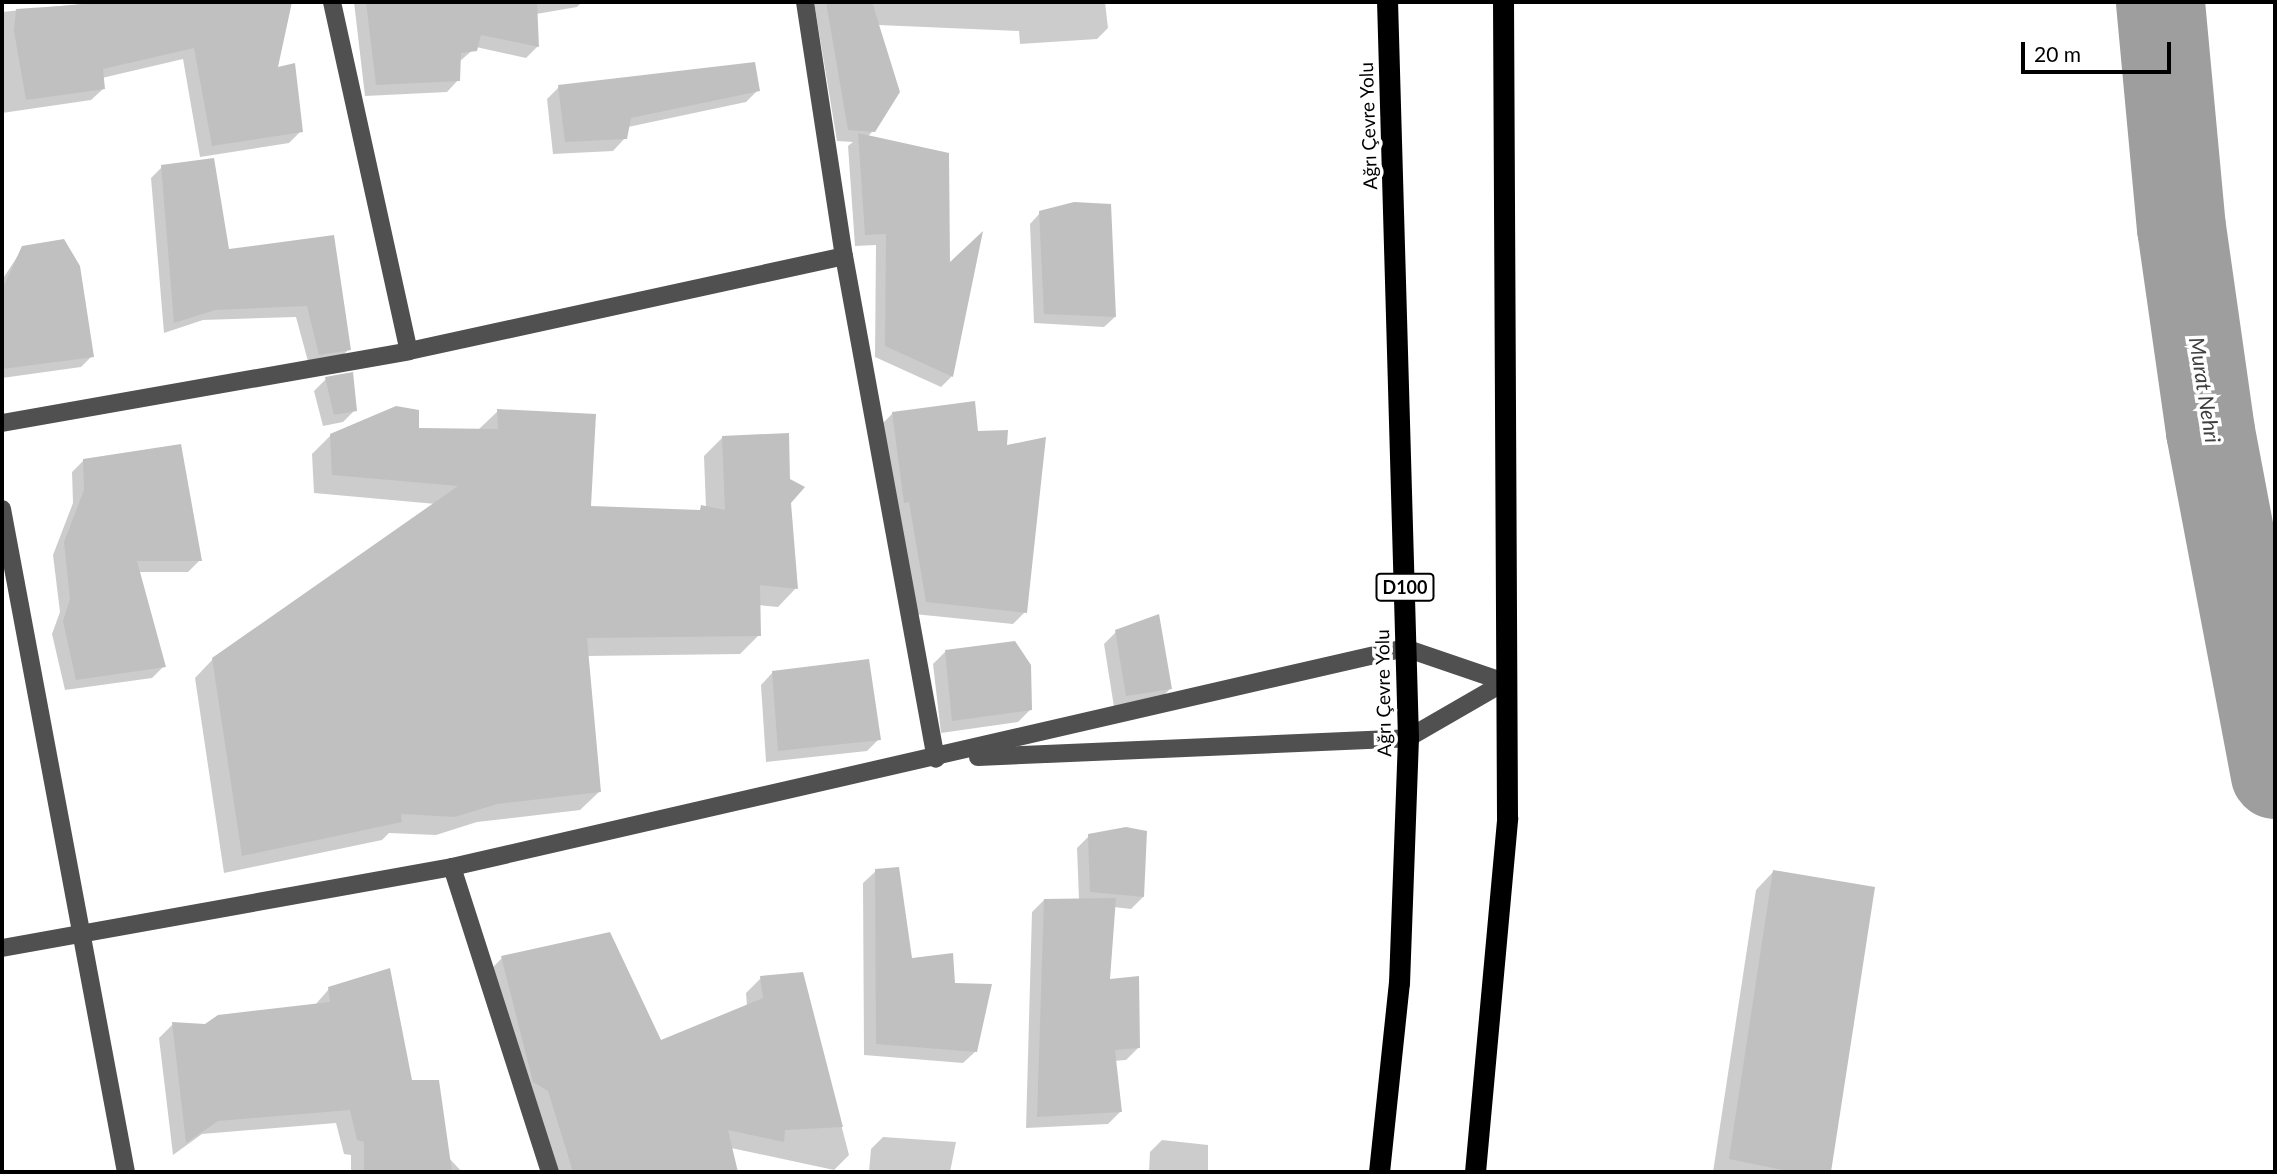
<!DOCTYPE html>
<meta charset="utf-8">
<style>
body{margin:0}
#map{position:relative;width:2277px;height:1174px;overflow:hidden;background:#fff;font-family:Lato,sans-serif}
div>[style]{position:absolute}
.shadow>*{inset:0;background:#0003}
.river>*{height:89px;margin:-44.5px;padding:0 44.5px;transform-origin:44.5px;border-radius:44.5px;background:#9e9e9e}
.building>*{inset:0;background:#c0c0c0}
.minor>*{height:18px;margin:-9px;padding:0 9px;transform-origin:9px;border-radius:9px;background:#505050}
.highway>*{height:21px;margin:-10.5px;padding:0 10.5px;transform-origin:10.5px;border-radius:10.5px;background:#000}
span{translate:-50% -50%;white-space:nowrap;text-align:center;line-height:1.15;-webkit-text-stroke:7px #fff;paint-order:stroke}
.shield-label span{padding:2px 5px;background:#fff;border:2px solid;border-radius:5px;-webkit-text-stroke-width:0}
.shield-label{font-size:18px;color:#000;font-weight:700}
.street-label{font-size:19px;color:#000}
.water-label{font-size:21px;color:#3f3f3f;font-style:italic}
.frame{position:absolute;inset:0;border:4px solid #000;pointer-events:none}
.scale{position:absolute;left:2021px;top:42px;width:150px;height:32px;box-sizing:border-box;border:4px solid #000;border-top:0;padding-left:9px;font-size:21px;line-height:24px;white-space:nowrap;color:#000;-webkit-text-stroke:5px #fff;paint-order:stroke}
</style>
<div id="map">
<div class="shadow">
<i style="clip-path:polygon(100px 2px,283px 2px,288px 11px,275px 69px,301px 131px,289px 143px,200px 157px,183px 59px,102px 78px,103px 89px,91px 100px,2px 113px,2px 12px)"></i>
<i style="clip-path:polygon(354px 2px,582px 2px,577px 7px,536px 14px,538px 46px,526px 58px,476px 47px,459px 62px,458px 80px,447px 92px,365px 96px)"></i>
<i style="clip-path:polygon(814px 2px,1105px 2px,1108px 28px,1097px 39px,1020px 44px,1019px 31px,878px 25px,873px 131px,867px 137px,952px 376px,941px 387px,875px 357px,876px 245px,855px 246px,848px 146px,853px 142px,837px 141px)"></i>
<i style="clip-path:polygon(559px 87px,758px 90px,746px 102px,628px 127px,625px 138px,613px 151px,553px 154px,547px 99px)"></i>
<i style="clip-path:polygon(162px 167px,228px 251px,332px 237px,349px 349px,338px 360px,309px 365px,296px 317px,203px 320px,164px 333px,151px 178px)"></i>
<i style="clip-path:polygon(1040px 213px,1115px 317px,1104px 327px,1034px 323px,1030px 224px)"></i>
<i style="clip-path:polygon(23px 248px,92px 356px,81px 367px,2px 378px,2px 280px)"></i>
<i style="clip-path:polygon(326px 379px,355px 410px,343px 422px,323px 426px,314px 391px)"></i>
<i style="clip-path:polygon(498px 411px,589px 508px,696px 512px,706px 508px,704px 456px,723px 437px,789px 503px,796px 588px,778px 607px,758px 605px,759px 635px,740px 654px,587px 656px,599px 792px,580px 810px,477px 822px,436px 835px,389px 833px,382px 840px,224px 873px,195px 678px,213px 659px,436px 504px,314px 493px,312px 454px,331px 435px,479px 429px)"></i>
<i style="clip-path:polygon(893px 413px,976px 433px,1005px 447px,1025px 612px,1013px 624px,914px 614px,881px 425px)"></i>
<i style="clip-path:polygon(84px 460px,200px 560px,188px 572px,138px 572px,164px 666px,152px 678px,65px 690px,52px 634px,60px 612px,53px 555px,73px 503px,72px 472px)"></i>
<i style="clip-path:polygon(1116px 632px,1170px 689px,1158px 701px,1114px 707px,1104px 644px)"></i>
<i style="clip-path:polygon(945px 652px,1030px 710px,1018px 722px,941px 733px,933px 664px)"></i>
<i style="clip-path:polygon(773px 672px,879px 739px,867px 751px,766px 762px,761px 685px)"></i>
<i style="clip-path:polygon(1089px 836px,1143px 897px,1131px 909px,1114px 907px,1108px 981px,1139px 1047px,1126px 1060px,1114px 1061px,1120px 1112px,1108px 1124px,1026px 1128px,1032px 912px,1044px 900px,1079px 900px,1077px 848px)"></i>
<i style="clip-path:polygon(876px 871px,911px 960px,953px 985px,976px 1051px,963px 1063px,864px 1055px,863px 883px)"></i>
<i style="clip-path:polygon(1773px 872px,1873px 888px,1829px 1172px,1713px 1172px,1756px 890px)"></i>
<i style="clip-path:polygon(502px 958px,660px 1042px,747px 1006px,746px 993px,761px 978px,802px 974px,849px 1155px,834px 1170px,731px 1148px,736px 1172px,554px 1172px,487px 973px)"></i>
<i style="clip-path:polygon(329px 989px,410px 1081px,448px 1157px,462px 1172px,351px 1172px,351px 1155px,344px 1154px,336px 1123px,202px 1134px,173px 1155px,159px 1038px,173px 1024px,206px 1026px,315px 1005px)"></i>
<i style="clip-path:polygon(883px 1137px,956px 1142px,950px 1172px,869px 1172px,871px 1149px)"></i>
<i style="clip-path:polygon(1162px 1140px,1208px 1145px,1208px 1172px,1149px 1172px,1150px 1152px)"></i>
</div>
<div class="river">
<i style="left:2160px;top:2px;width:226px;rotate:84.7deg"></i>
<i style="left:2181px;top:227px;width:206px;rotate:81.9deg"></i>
<i style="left:2210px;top:431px;width:349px;rotate:79.3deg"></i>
</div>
<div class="building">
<i style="clip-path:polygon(119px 2px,292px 2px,278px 67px,295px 63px,303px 132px,212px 146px,194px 48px,103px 69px,105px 89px,26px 100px,14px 31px,16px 9px)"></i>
<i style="clip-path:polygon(366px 2px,537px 2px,539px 47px,481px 35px,477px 51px,461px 53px,460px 81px,376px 85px)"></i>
<i style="clip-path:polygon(826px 2px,872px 2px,900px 92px,875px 132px,848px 130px)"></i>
<i style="clip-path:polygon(755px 62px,760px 91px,631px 118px,627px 139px,565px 142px,558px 85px)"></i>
<i style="clip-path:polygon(858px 133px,949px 153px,950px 262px,983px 231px,953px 377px,885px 346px,886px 234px,865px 235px)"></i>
<i style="clip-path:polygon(214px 158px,229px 249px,334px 235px,351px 350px,319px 355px,307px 306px,215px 310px,174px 323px,161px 165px)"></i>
<i style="clip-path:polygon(1074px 202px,1111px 204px,1116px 317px,1044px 314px,1039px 211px)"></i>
<i style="clip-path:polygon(64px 239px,80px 266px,94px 357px,2px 369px,2px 290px,22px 246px)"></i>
<i style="clip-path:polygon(353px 372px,357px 411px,334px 415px,325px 377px)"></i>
<i style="clip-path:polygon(975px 401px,978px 431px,1008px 430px,1007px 445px,1046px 437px,1027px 613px,926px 602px,909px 502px,904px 503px,892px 412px)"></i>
<i style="clip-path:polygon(396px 406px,419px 410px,419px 428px,498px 429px,497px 409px,596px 414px,591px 506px,700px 510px,701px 505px,725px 510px,722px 436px,789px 433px,790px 479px,805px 487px,791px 503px,798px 589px,760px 585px,761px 636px,587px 638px,601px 792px,497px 804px,455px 817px,401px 814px,402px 822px,242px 856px,212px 658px,458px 486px,332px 475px,330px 434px)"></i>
<i style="clip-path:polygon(181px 444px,202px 561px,137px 561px,166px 667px,76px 680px,63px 621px,70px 599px,64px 542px,84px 490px,83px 459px)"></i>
<i style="clip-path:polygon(1159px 614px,1172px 689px,1126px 696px,1115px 630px)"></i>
<i style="clip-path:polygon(1015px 641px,1031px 665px,1032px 710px,952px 721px,945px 650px)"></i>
<i style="clip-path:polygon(869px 659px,881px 740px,778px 751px,772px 671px)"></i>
<i style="clip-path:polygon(1126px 827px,1147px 831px,1144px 897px,1090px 892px,1088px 834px)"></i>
<i style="clip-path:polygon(899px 867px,912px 958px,953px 953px,955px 983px,992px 984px,977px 1052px,876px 1044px,875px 869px)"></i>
<i style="clip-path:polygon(1773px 870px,1875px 887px,1831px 1172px,1792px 1172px,1729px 1159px)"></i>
<i style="clip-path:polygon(1116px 898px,1110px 979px,1139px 976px,1140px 1048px,1115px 1050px,1122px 1112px,1037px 1117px,1044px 899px)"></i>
<i style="clip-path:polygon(610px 932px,661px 1040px,763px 998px,760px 976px,803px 972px,843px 1127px,785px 1130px,784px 1142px,728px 1130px,738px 1172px,573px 1172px,548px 1091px,533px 1082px,501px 956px)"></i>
<i style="clip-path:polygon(390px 968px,412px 1080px,439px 1080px,452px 1172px,364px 1172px,364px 1142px,357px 1140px,350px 1110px,218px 1121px,186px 1143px,172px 1022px,205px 1024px,218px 1015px,330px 1002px,328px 987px)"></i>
</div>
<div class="minor">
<i style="left:332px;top:2px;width:357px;rotate:77.6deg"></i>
<i style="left:805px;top:2px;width:257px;rotate:81.3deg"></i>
<i style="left:844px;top:256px;width:511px;rotate:79.64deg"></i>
<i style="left:2px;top:423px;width:413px;rotate:-10deg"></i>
<i style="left:409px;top:351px;width:445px;rotate:-12.3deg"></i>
<i style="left:2px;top:509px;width:674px;rotate:79.41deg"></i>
<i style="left:978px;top:757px;width:430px;rotate:-2.5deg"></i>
<i style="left:1408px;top:738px;width:112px;rotate:-30deg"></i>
<i style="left:452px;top:867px;width:320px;rotate:72.2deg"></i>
<i style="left:2px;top:948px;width:457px;rotate:-10.2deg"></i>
<i style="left:452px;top:867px;width:978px;rotate:-12.94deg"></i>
<i style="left:1405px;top:648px;width:106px;rotate:18.8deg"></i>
</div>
<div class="highway">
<i style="left:1379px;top:1172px;width:190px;rotate:-84deg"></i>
<i style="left:1399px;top:983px;width:245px;rotate:-87.9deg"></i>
<i style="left:1408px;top:738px;width:736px;rotate:-91.63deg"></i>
<i style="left:1475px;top:1172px;width:356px;rotate:-84.8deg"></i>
<i style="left:1507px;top:817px;width:815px;rotate:-90.28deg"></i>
</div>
<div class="shield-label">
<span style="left:1405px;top:587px">D100</span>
</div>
<div class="street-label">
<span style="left:1368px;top:126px;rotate:-92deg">Ağrı Çevre Yolu</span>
<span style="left:1383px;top:693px;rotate:-91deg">Ağrı Çevre Yolu</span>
</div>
<div class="water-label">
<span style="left:2205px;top:390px;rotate:81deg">Murat Nehri</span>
</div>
<div class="frame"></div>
<div class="scale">20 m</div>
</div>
